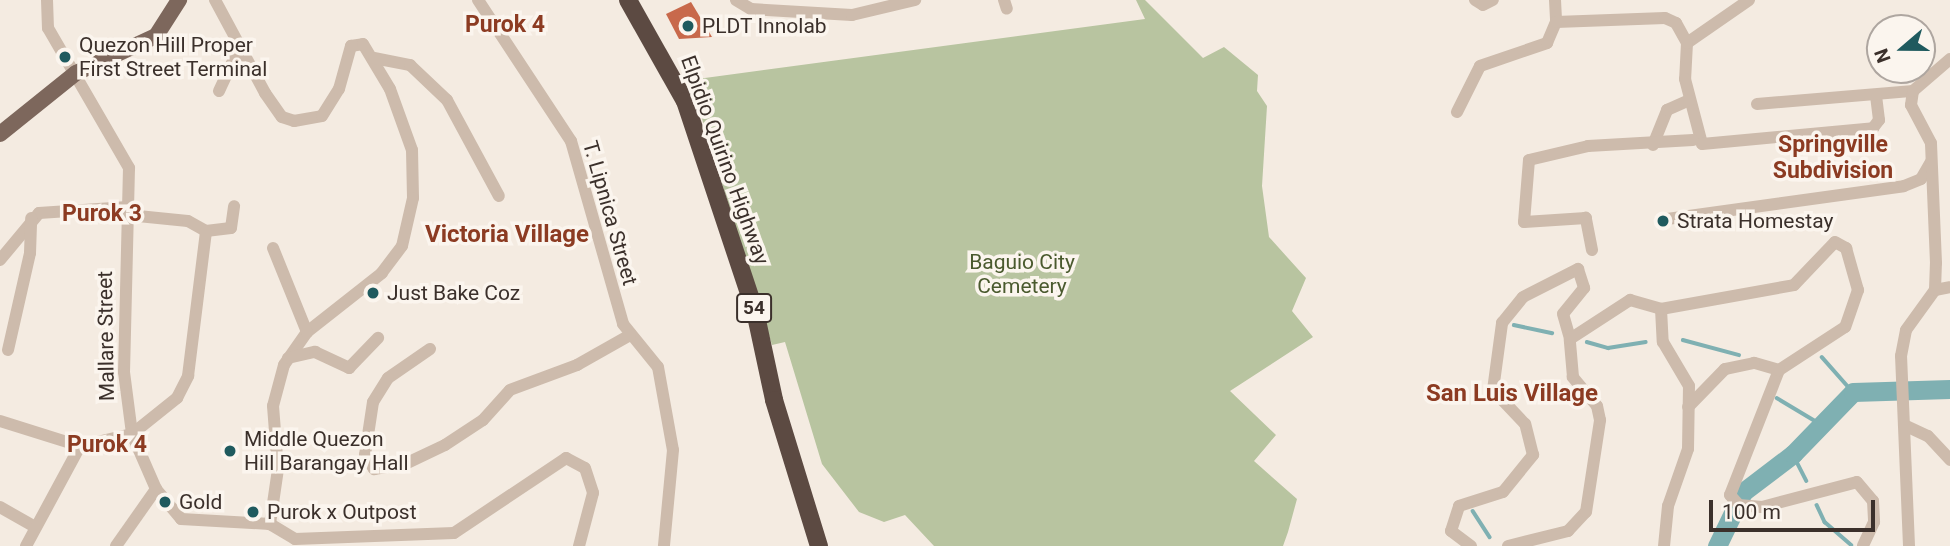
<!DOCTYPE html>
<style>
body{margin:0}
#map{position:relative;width:1950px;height:546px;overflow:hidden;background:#f4ebe1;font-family:Roboto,sans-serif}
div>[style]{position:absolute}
.green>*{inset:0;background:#b8c4a0}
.stream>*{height:3.5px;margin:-1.75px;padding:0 1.75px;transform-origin:1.75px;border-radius:1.75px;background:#7fb0b2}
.river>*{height:19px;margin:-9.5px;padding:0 9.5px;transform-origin:9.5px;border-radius:9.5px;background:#7fb0b2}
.building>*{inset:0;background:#c8694b}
.minor>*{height:12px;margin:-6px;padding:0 6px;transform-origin:6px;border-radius:6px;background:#cdbbac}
.major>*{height:16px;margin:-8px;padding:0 8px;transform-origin:8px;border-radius:8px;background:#7d675c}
.highway>*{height:18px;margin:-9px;padding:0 9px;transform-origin:9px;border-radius:9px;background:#5c4a42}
.dots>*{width:19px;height:19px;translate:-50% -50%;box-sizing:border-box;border:4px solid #fbf5ee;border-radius:50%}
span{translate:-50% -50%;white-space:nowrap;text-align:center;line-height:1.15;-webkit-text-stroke:7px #fbf5ee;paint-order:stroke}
.shield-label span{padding:2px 5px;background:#fbf5ee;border:2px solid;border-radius:5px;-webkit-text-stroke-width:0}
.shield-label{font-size:19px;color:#3b302b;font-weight:700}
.poi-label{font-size:21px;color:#3b302b}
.left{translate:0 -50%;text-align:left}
.street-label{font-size:21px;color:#3b302b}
.park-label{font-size:21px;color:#4a5a2e}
.neighbourhood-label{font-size:23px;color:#8c3b22;font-weight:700}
.quarter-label{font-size:24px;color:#8c3b22;font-weight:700}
.north{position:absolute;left:1866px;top:14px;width:70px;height:70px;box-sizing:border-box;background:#fbf5ee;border:2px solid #aea6a0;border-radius:50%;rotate:250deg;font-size:19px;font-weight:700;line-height:28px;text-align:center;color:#3b302b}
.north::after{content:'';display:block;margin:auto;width:24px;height:32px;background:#1f5a5e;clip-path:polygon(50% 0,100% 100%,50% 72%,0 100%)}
.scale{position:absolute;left:1709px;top:500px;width:166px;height:32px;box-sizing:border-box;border:4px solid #3b302b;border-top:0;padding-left:9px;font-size:21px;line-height:24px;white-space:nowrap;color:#3b302b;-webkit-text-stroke:5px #fbf5ee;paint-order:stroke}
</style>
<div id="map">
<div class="green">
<i style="clip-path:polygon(1136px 0,1145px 0,1203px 58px,1224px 47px,1258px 75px,1257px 91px,1267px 106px,1262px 186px,1269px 237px,1306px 278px,1292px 311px,1313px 337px,1230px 391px,1276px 435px,1254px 461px,1297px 499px,1288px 532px,1283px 546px,934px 546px,905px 515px,884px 522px,859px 512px,822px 464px,785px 342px,772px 345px,690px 80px,1145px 19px)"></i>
</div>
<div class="stream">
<i style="left:1514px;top:325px;width:39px;rotate:12deg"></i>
<i style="left:1683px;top:340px;width:58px;rotate:15deg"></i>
<i style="left:1587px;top:342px;width:22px;rotate:16deg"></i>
<i style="left:1608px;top:348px;width:38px;rotate:-9deg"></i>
<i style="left:1822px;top:357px;width:47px;rotate:48.5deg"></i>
<i style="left:1777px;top:398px;width:52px;rotate:31deg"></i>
<i style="left:1793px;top:454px;width:30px;rotate:63deg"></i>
<i style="left:1817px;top:505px;width:19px;rotate:65deg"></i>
<i style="left:1825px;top:522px;width:35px;rotate:41deg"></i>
<i style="left:1473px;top:511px;width:31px;rotate:57deg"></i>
</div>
<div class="river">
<i style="left:1717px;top:546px;width:60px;rotate:-64.3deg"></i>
<i style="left:1743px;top:492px;width:63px;rotate:-37.2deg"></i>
<i style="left:1793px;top:454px;width:86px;rotate:-45.9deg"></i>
<i style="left:1853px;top:392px;width:97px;rotate:-1.8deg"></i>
</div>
<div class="building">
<i style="clip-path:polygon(691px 2px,712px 37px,679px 39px,666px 14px)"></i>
</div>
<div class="minor">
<i style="left:47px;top:0;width:28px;rotate:88deg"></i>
<i style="left:48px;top:28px;width:162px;rotate:59.9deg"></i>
<i style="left:129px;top:168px;width:204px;rotate:91.4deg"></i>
<i style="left:124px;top:372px;width:63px;rotate:82.6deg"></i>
<i style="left:132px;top:434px;width:60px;rotate:66.4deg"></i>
<i style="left:156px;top:489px;width:39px;rotate:50deg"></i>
<i style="left:181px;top:519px;width:89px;rotate:3.2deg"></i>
<i style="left:270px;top:524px;width:29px;rotate:31deg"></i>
<i style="left:215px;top:0;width:106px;rotate:61.7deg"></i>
<i style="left:265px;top:93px;width:29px;rotate:55deg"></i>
<i style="left:282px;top:117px;width:13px;rotate:18deg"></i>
<i style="left:294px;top:121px;width:28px;rotate:-10deg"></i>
<i style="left:322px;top:116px;width:32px;rotate:-58deg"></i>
<i style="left:339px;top:89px;width:45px;rotate:-74.4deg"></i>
<i style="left:351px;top:46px;width:12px;rotate:-9deg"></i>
<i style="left:363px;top:44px;width:52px;rotate:59deg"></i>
<i style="left:390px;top:89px;width:65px;rotate:70.2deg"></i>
<i style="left:412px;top:150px;width:48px;rotate:88.8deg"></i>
<i style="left:413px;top:198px;width:49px;rotate:102.9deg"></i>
<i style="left:402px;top:246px;width:34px;rotate:127deg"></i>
<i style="left:382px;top:273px;width:95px;rotate:141.8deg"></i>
<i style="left:307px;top:332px;width:40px;rotate:124.9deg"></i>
<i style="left:284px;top:365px;width:42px;rotate:105deg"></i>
<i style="left:273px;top:406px;width:63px;rotate:85.5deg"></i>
<i style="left:278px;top:469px;width:56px;rotate:98.3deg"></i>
<i style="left:478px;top:0;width:169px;rotate:56.6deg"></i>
<i style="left:571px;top:141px;width:190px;rotate:74.1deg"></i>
<i style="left:623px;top:324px;width:55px;rotate:50.9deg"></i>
<i style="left:658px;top:367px;width:84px;rotate:79.8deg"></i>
<i style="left:673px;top:450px;width:96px;rotate:95.4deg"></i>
<i style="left:736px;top:0;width:17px;rotate:31deg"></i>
<i style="left:751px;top:9px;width:101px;rotate:3.4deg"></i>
<i style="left:852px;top:15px;width:65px;rotate:-13.4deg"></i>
<i style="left:1004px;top:0;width:9px;rotate:72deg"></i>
<i style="left:1475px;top:0;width:9px;rotate:32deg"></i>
<i style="left:1483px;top:5px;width:11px;rotate:-27deg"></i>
<i style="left:1555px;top:0;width:22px;rotate:87deg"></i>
<i style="left:1749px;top:0;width:75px;rotate:145.3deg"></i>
<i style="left:1687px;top:43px;width:36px;rotate:93deg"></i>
<i style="left:1685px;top:79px;width:67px;rotate:75.3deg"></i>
<i style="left:1702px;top:144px;width:172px;rotate:-5.3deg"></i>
<i style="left:1873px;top:128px;width:10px;rotate:-53deg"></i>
<i style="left:1879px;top:120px;width:25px;rotate:-97deg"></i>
<i style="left:374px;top:58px;width:37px;rotate:11deg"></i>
<i style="left:410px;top:65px;width:51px;rotate:43.4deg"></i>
<i style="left:447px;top:100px;width:109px;rotate:61.6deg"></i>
<i style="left:219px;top:91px;width:45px;rotate:-65.1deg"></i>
<i style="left:1757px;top:104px;width:157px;rotate:-4.8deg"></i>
<i style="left:1457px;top:112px;width:51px;rotate:-63.4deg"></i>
<i style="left:1480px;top:66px;width:71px;rotate:-18.9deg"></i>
<i style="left:1547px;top:43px;width:23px;rotate:-67deg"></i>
<i style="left:1556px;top:22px;width:109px;rotate:-2.1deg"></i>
<i style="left:1665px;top:18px;width:12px;rotate:24deg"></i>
<i style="left:1676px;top:23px;width:23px;rotate:61deg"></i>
<i style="left:1653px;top:145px;width:38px;rotate:-68deg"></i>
<i style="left:1667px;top:110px;width:24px;rotate:-24deg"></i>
<i style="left:128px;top:215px;width:60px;rotate:5.7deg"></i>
<i style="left:188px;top:221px;width:21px;rotate:29deg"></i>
<i style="left:206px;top:231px;width:25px;rotate:-7deg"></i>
<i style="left:231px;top:228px;width:22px;rotate:-82deg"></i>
<i style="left:1660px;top:220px;width:246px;rotate:-7.9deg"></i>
<i style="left:1904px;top:186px;width:18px;rotate:-22deg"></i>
<i style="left:1921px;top:179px;width:20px;rotate:-60deg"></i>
<i style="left:273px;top:248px;width:91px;rotate:68deg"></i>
<i style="left:1592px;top:250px;width:33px;rotate:-101deg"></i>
<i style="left:1586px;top:218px;width:62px;rotate:176.3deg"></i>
<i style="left:1524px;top:222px;width:62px;rotate:-85.4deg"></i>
<i style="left:1529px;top:160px;width:61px;rotate:-13.3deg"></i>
<i style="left:1588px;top:146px;width:105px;rotate:-3.3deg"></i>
<i style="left:0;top:260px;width:61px;rotate:-50.3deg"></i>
<i style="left:39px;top:213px;width:89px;rotate:-3.9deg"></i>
<i style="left:1935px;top:290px;width:15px;rotate:-11deg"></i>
<i style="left:1661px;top:309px;width:33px;rotate:87deg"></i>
<i style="left:1663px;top:342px;width:51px;rotate:59.4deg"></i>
<i style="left:1689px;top:386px;width:63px;rotate:90.9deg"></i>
<i style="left:1688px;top:449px;width:60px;rotate:109.3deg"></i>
<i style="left:1668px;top:506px;width:40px;rotate:95.7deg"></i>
<i style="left:430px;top:349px;width:51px;rotate:145.4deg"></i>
<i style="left:388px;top:378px;width:28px;rotate:122deg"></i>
<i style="left:373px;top:402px;width:54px;rotate:98.6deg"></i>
<i style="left:365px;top:455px;width:17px;rotate:57deg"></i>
<i style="left:374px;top:469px;width:31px;rotate:-9deg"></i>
<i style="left:405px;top:464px;width:44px;rotate:-25.4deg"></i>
<i style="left:445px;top:445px;width:45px;rotate:-33.3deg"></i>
<i style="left:483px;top:420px;width:40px;rotate:-48deg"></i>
<i style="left:510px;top:390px;width:72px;rotate:-20.5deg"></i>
<i style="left:577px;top:365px;width:61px;rotate:-29.5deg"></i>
<i style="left:8px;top:350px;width:99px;rotate:-77.2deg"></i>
<i style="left:30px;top:253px;width:35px;rotate:-88deg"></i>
<i style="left:288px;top:358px;width:28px;rotate:-13deg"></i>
<i style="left:315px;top:352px;width:38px;rotate:25deg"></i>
<i style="left:349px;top:368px;width:42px;rotate:-46deg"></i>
<i style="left:1779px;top:370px;width:134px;rotate:111.4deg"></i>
<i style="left:1730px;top:495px;width:13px;rotate:48deg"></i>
<i style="left:1739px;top:505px;width:23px;rotate:5deg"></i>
<i style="left:1762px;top:507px;width:98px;rotate:-14.7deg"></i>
<i style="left:1857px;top:482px;width:25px;rotate:50deg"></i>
<i style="left:1873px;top:501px;width:21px;rotate:87deg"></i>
<i style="left:1874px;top:522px;width:26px;rotate:115deg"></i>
<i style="left:0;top:421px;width:84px;rotate:17.4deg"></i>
<i style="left:80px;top:446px;width:53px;rotate:-13deg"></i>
<i style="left:132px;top:434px;width:58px;rotate:-38.7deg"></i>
<i style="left:177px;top:398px;width:25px;rotate:-63deg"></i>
<i style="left:188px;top:376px;width:146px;rotate:-82.9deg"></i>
<i style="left:1904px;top:425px;width:26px;rotate:25deg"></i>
<i style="left:1928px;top:436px;width:33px;rotate:47deg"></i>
<i style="left:0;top:507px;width:40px;rotate:29.7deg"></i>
<i style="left:295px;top:539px;width:159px;rotate:-2.2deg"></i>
<i style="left:454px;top:533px;width:135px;rotate:-33.8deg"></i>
<i style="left:566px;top:458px;width:21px;rotate:28deg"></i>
<i style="left:585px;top:468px;width:26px;rotate:72deg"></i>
<i style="left:593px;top:493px;width:55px;rotate:104.8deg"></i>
<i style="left:26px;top:546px;width:114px;rotate:-61.6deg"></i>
<i style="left:116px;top:546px;width:70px;rotate:-54.9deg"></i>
<i style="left:1471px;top:546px;width:25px;rotate:-143deg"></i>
<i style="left:1451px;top:531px;width:26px;rotate:-72deg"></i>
<i style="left:1459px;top:506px;width:46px;rotate:-17.7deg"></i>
<i style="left:1503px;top:492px;width:48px;rotate:-51deg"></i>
<i style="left:1533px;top:455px;width:32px;rotate:-104deg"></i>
<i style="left:1525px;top:424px;width:47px;rotate:-133.3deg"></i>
<i style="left:1493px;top:390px;width:68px;rotate:-82.3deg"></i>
<i style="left:1502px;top:323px;width:33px;rotate:-51deg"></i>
<i style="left:1523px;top:297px;width:62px;rotate:-27deg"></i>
<i style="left:1578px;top:269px;width:20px;rotate:72deg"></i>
<i style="left:1584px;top:288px;width:33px;rotate:129deg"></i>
<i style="left:1563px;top:314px;width:26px;rotate:74deg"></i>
<i style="left:1508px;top:546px;width:62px;rotate:-14deg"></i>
<i style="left:1568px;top:531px;width:26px;rotate:-47deg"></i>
<i style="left:1586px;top:512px;width:93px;rotate:-81.3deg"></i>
<i style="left:1600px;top:420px;width:14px;rotate:-102deg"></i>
<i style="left:1597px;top:406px;width:38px;rotate:-130deg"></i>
<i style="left:1573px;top:377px;width:38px;rotate:-95deg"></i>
<i style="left:1570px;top:339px;width:72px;rotate:-33deg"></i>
<i style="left:1630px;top:300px;width:32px;rotate:16deg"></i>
<i style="left:1661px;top:309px;width:135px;rotate:-10.2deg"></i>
<i style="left:1794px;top:285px;width:59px;rotate:-46.4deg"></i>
<i style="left:1835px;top:242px;width:13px;rotate:29deg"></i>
<i style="left:1846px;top:248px;width:44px;rotate:74.1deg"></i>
<i style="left:1858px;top:290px;width:39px;rotate:109deg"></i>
<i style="left:1845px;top:327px;width:79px;rotate:146.9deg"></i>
<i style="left:1779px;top:370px;width:26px;rotate:-164deg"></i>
<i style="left:1754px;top:363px;width:30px;rotate:168deg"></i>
<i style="left:1725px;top:369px;width:53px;rotate:134.2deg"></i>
<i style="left:1909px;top:546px;width:190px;rotate:-92.4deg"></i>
<i style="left:1901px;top:356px;width:26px;rotate:-79deg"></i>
<i style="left:1906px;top:330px;width:49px;rotate:-54.1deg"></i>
<i style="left:1935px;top:290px;width:27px;rotate:-88deg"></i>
<i style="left:1936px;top:263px;width:120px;rotate:-92.4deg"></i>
<i style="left:1931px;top:143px;width:43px;rotate:-117.8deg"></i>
<i style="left:1911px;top:105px;width:14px;rotate:-82deg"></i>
<i style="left:1913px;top:91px;width:49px;rotate:-40.9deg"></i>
</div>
<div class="major">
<i style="left:0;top:134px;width:97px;rotate:-38.8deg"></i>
<i style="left:76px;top:73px;width:88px;rotate:-24.8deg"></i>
<i style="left:156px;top:36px;width:43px;rotate:-57.4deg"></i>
</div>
<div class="highway">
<i style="left:628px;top:0;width:116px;rotate:60.6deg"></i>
<i style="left:685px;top:101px;width:221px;rotate:71.6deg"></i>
<i style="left:755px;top:311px;width:91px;rotate:77.9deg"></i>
<i style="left:774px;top:400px;width:153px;rotate:72.9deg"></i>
</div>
<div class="dots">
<i style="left:688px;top:26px;background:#1f5a5e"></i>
<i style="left:65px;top:57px;background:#1f5a5e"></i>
<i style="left:1663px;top:221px;background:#1f5a5e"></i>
<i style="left:373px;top:293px;background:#1f5a5e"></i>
<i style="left:230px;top:451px;background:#1f5a5e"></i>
<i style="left:165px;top:502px;background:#1f5a5e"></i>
<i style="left:253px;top:512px;background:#1f5a5e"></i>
</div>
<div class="shield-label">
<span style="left:754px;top:308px">54</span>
</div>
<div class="poi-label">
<span class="left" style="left:702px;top:26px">PLDT Innolab</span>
<span class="left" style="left:79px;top:57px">Quezon Hill Proper<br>First Street Terminal</span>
<span class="left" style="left:1677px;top:221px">Strata Homestay</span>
<span class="left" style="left:387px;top:293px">Just Bake Coz</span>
<span class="left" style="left:244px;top:451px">Middle Quezon<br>Hill Barangay Hall</span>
<span class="left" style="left:179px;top:502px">Gold</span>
<span class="left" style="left:267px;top:512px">Purok x Outpost</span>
</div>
<div class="street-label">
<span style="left:725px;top:160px;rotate:70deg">Elpidio Quirino Highway</span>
<span style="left:610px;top:213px;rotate:74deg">T. Lipnica Street</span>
<span style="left:106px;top:336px;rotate:-91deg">Mallare Street</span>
</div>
<div class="park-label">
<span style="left:1022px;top:274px">Baguio City<br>Cemetery</span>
</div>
<div class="neighbourhood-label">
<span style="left:505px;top:25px">Purok 4</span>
<span style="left:1833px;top:158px">Springville<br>Subdivision</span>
<span style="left:102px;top:214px">Purok 3</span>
<span style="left:107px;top:445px">Purok 4</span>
</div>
<div class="quarter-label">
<span style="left:507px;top:235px">Victoria Village</span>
<span style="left:1512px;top:394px">San Luis Village</span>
</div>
<div class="north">N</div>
<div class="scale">100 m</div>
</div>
